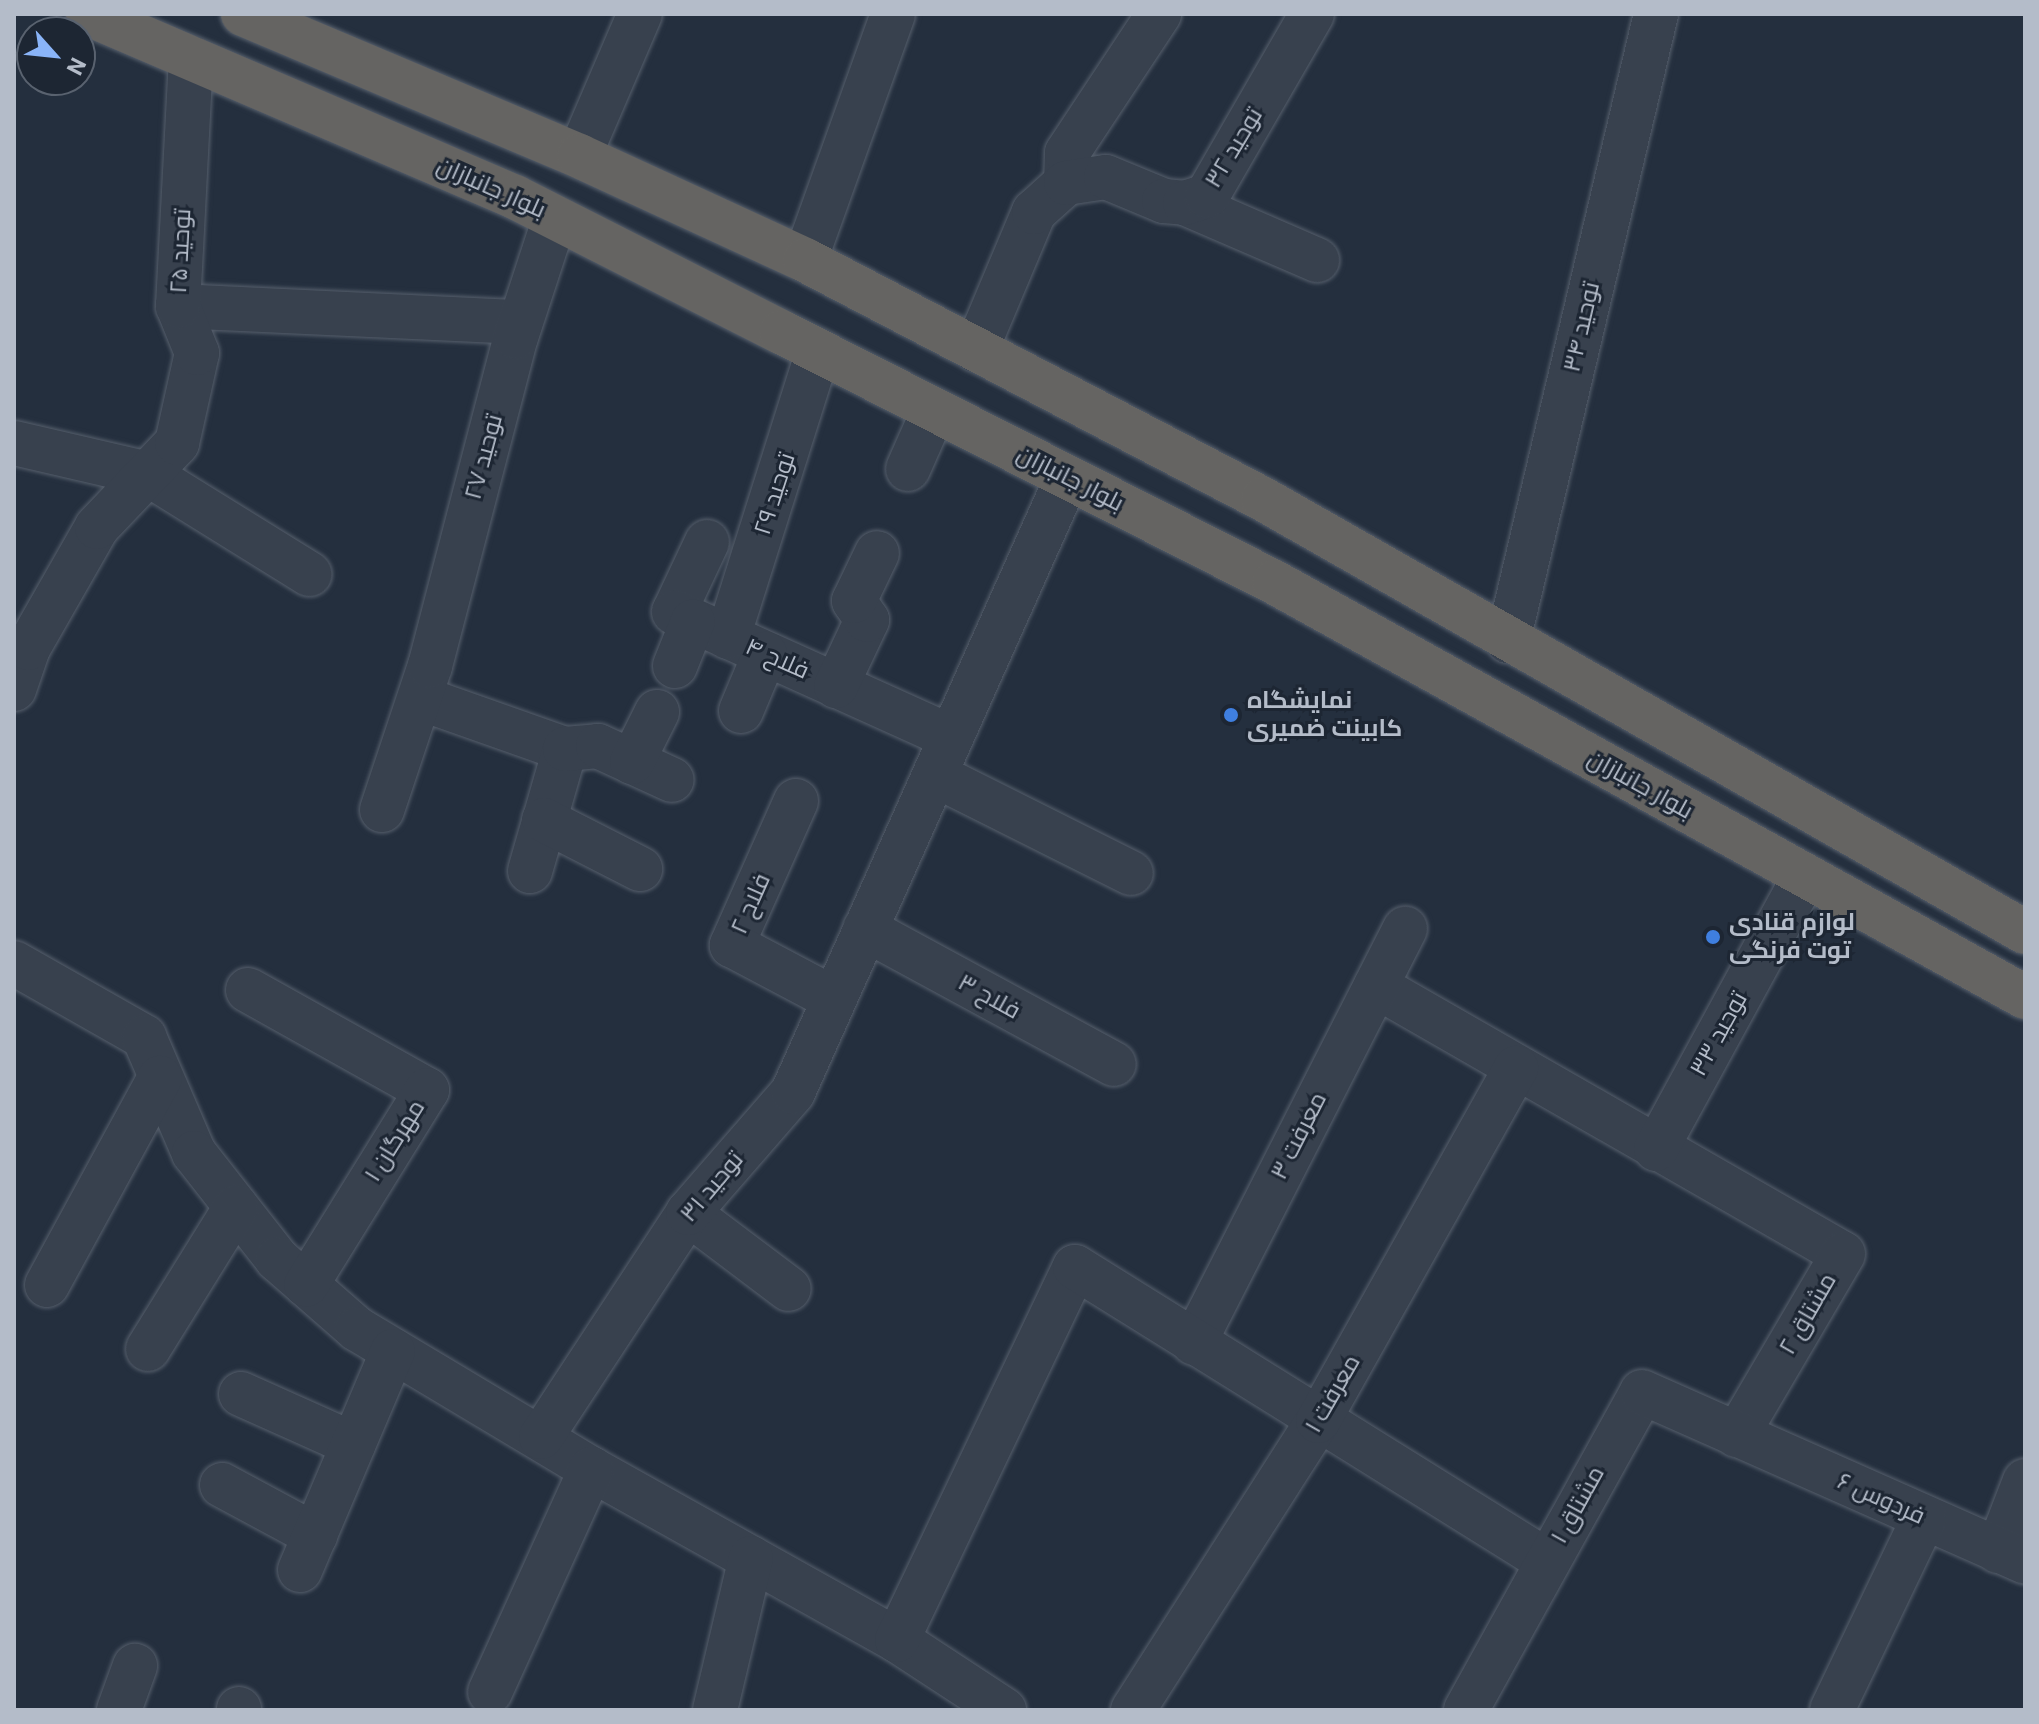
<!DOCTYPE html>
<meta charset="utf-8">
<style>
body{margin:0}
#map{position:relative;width:2039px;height:1724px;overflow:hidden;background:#242f3e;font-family:Roboto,Cairo,sans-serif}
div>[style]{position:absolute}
.roads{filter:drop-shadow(0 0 2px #565f6c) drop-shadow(0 0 2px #565f6c)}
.minor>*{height:44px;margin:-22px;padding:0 22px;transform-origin:22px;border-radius:22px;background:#38414e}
.trunk>*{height:44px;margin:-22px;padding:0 22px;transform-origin:22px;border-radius:22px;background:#656462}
.dots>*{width:22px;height:22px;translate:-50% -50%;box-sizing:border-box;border:4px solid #1d2633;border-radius:50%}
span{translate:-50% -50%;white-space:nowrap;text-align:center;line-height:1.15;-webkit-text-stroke:6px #1d2633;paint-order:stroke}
.street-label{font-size:24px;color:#b4bcc9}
.poi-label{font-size:24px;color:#b4bcc9;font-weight:700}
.left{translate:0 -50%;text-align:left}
.frame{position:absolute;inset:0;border:16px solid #b4bcc9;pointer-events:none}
.north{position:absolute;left:16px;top:16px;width:80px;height:80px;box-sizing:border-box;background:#1d2633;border:2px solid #59626f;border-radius:50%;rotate:117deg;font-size:22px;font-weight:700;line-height:32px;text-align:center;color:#b4bcc9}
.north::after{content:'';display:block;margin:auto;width:28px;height:36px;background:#8ab4f8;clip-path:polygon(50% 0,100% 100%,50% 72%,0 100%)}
</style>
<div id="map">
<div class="roads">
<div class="minor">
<i style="left:579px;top:156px;width:155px;rotate:-66.8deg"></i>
<i style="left:1066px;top:183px;width:30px;rotate:-88deg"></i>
<i style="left:1067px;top:153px;width:167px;rotate:-56.5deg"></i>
<i style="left:1185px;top:203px;width:144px;rotate:23.4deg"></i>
<i style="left:805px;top:260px;width:261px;rotate:-70.3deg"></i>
<i style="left:178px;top:306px;width:342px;rotate:2.7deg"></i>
<i style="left:976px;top:350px;width:150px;rotate:-67.2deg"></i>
<i style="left:1034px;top:212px;width:43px;rotate:-42.2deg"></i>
<i style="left:1066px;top:183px;width:40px;rotate:-8.5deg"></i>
<i style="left:1106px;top:177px;width:63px;rotate:22.5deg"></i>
<i style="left:1164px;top:201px;width:21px;rotate:5deg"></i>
<i style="left:1185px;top:203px;width:23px;rotate:-18deg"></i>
<i style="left:1207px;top:196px;width:210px;rotate:-60deg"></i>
<i style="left:14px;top:443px;width:138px;rotate:13deg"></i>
<i style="left:148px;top:474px;width:190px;rotate:31.8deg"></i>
<i style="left:908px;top:469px;width:64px;rotate:-66.2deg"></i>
<i style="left:707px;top:542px;width:77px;rotate:115.2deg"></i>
<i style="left:674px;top:612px;width:304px;rotate:24.3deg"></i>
<i style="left:728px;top:637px;width:300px;rotate:-72.5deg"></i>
<i style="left:1508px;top:641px;width:644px;rotate:-76.72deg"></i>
<i style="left:675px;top:666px;width:48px;rotate:-68.2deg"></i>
<i style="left:836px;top:686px;width:73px;rotate:-64.8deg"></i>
<i style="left:867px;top:620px;width:23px;rotate:-124deg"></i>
<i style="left:854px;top:601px;width:53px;rotate:-64.4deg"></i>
<i style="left:14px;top:689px;width:43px;rotate:-71.1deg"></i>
<i style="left:28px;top:648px;width:139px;rotate:-60.3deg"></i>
<i style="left:97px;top:527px;width:116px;rotate:-46.4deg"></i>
<i style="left:177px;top:443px;width:92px;rotate:-77.5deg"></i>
<i style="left:197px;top:353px;width:51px;rotate:-112deg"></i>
<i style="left:178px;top:306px;width:248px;rotate:-87deg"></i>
<i style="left:420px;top:698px;width:154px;rotate:19.4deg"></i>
<i style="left:565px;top:749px;width:127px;rotate:106deg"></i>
<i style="left:741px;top:711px;width:62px;rotate:-67.2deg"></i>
<i style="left:565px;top:749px;width:33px;rotate:-5deg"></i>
<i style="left:598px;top:746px;width:81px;rotate:24.7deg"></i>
<i style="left:632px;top:762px;width:56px;rotate:-63.4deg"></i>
<i style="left:935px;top:775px;width:219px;rotate:26.6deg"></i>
<i style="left:796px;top:801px;width:158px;rotate:114deg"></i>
<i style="left:732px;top:945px;width:115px;rotate:27.9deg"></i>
<i style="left:382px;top:810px;width:152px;rotate:-71.6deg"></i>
<i style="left:430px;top:666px;width:340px;rotate:-75.4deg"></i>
<i style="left:516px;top:337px;width:125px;rotate:-71.9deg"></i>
<i style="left:544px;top:820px;width:108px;rotate:27deg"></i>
<i style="left:865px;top:929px;width:283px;rotate:28.5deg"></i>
<i style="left:14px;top:963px;width:150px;rotate:29.6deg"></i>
<i style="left:144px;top:1037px;width:126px;rotate:66.7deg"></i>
<i style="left:194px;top:1153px;width:135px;rotate:51.9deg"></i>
<i style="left:277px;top:1259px;width:106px;rotate:41.2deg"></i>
<i style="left:357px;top:1329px;width:273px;rotate:30.9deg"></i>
<i style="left:591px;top:1469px;width:351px;rotate:29.2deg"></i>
<i style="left:897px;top:1640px;width:128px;rotate:33.2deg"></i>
<i style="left:1376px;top:986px;width:538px;rotate:29.85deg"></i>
<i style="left:1843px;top:1254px;width:210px;rotate:120.4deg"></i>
<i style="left:248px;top:990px;width:205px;rotate:29.2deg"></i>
<i style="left:427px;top:1090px;width:229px;rotate:121.8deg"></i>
<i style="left:1656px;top:1149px;width:311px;rotate:-61.4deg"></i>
<i style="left:688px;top:1213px;width:126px;rotate:37deg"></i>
<i style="left:47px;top:1285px;width:236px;rotate:-61.4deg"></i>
<i style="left:1194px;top:1343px;width:465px;rotate:-63deg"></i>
<i style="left:148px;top:1349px;width:167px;rotate:-58.2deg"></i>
<i style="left:241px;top:1394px;width:123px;rotate:24.1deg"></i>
<i style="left:541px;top:1437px;width:268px;rotate:-56.7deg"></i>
<i style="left:688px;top:1213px;width:160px;rotate:-49deg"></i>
<i style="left:793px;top:1092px;width:672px;rotate:-65.95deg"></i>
<i style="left:222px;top:1485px;width:106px;rotate:28.3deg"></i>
<i style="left:1998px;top:1551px;width:75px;rotate:-68.9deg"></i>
<i style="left:300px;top:1570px;width:238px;rotate:-67deg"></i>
<i style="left:897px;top:1640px;width:413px;rotate:-64.5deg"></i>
<i style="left:1075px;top:1267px;width:556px;rotate:31.92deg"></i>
<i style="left:490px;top:1692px;width:245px;rotate:-65.6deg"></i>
<i style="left:119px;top:1710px;width:47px;rotate:-70deg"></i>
<i style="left:239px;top:1710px;width:1px;rotate:-90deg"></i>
<i style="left:715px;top:1710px;width:156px;rotate:-76.7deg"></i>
<i style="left:1133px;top:1710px;width:343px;rotate:-57.4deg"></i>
<i style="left:1318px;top:1421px;width:405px;rotate:-60.7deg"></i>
<i style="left:1466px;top:1710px;width:363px;rotate:-61deg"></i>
<i style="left:1642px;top:1392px;width:419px;rotate:23.9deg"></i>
<i style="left:1832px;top:1710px;width:213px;rotate:-64.4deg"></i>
</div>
<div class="trunk">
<i style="left:88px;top:14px;width:465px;rotate:23.2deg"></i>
<i style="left:515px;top:197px;width:298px;rotate:26.9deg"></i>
<i style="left:781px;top:332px;width:553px;rotate:26.89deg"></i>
<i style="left:1274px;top:582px;width:858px;rotate:28.92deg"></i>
<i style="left:243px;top:14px;width:365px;rotate:22.9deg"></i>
<i style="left:579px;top:156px;width:249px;rotate:24.7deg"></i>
<i style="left:805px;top:260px;width:517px;rotate:27.56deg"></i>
<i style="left:1263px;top:499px;width:876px;rotate:29.61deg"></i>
</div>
</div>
<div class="dots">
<i style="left:1231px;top:715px;background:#3f7fe0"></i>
<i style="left:1713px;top:937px;background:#3f7fe0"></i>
</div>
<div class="street-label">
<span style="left:1234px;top:148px;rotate:-59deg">توحید ۳۲</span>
<span style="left:491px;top:188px;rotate:24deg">بلوار جانبازان</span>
<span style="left:181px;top:251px;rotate:-87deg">توحید ۲۵</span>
<span style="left:1582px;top:327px;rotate:-77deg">توحید ۳۴</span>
<span style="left:484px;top:457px;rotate:-75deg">توحید ۲۷</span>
<span style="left:1070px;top:479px;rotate:27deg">بلوار جانبازان</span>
<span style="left:775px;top:494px;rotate:-72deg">توحید ۲۹</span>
<span style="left:777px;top:659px;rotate:24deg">فلاح ۴</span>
<span style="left:1640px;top:785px;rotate:29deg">بلوار جانبازان</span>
<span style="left:751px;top:904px;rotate:-66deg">فلاح ۲</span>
<span style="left:989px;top:997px;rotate:29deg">فلاح ۳</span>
<span style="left:1719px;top:1034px;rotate:-61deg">توحید ۳۳</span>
<span style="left:1299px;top:1136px;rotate:-63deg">معرفت ۳</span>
<span style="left:395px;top:1141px;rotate:-58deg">مهرگان ۱</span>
<span style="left:712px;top:1187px;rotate:-50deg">توحید ۳۱</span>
<span style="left:1808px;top:1314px;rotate:-60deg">مشتاق ۲</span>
<span style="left:1333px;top:1394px;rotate:-60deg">معرفت ۱</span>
<span style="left:1881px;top:1499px;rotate:24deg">فردوس ۶</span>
<span style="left:1578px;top:1505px;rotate:-61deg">مشتاق ۱</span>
</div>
<div class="poi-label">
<span class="left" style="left:1247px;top:715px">نمایشگاه<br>کابینت ضمیری</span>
<span class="left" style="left:1729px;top:937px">لوازم قنادی<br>توت فرنگی</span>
</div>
<div class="frame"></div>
<div class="north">N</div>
</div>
